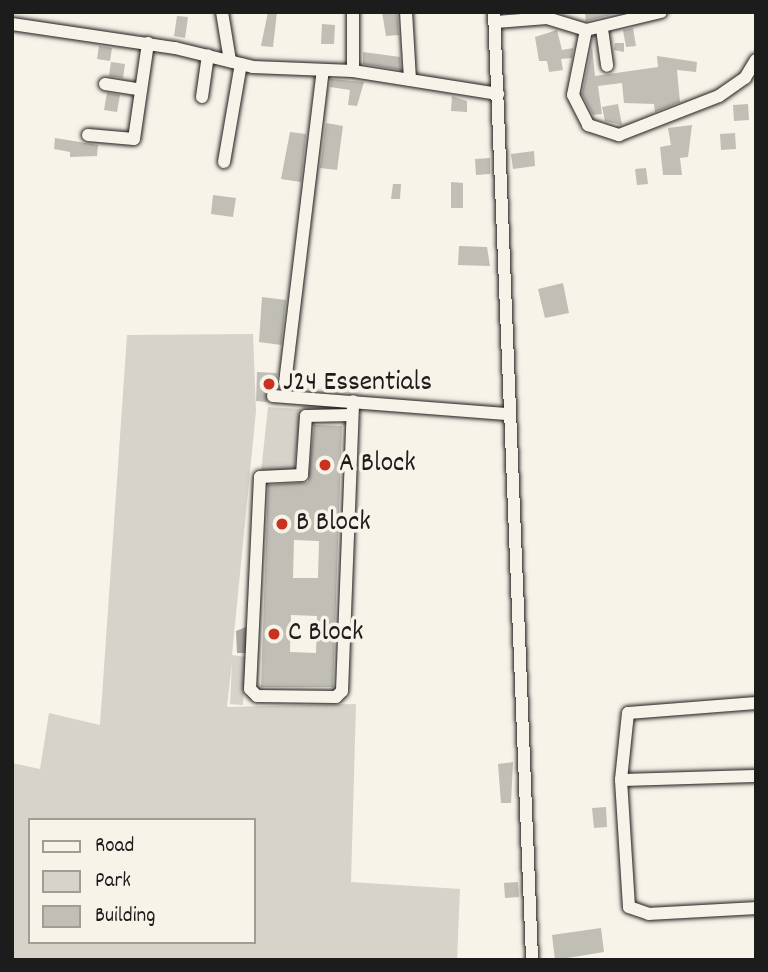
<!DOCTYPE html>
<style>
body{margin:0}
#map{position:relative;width:768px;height:972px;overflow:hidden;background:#f7f3e8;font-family:Dekko,sans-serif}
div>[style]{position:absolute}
.green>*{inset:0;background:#d7d3cb}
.water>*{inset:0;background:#aca9a2}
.building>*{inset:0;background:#c0beb5}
.roads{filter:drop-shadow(0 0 2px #1c1c1c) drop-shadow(0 0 2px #1c1c1c)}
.minor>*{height:12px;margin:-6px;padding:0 6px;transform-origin:6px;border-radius:6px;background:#f7f3e8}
.dots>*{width:19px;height:19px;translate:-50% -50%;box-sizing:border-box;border:4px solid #f7f3e8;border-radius:50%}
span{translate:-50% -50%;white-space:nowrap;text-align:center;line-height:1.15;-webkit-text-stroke:7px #f7f3e8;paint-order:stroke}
.poi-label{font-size:28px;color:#1c1c1c}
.left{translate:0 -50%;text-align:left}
.frame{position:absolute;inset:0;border:14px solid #1c1c1c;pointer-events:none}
.legend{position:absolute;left:28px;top:818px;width:228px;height:126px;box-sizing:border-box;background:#f7f3e8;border:2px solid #9f9d96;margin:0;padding:9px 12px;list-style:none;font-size:21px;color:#1c1c1c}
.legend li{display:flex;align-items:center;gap:14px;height:35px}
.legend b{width:35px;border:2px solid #9f9d96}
</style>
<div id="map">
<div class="green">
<i style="clip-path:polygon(evenodd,253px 334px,256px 411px,232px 655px,246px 657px,243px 705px,230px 704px,232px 662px,227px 707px,356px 704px,351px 882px,460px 889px,457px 960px,12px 960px,12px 763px,40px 769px,49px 713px,100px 725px,127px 335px,253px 334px,30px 820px,254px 820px,254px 942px,30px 942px,30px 820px)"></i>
<i style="clip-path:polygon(268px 407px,301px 409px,294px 471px,261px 472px)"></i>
</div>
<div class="water">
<i style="clip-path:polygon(246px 627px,246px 653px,237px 653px,236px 631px)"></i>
</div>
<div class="building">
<i style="clip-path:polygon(277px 12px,273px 47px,261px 46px,268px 12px)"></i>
<i style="clip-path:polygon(382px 12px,397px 12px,399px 35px,386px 36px)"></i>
<i style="clip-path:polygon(585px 12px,613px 12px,614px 14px,586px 21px)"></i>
<i style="clip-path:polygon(177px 16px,188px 17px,185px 38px,174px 36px)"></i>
<i style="clip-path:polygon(322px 24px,335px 25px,334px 44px,321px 44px)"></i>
<i style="clip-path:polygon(633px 28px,636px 46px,626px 47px,623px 30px)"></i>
<i style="clip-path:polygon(557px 30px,562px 50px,573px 48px,572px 58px,561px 59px,563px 70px,549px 72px,547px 61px,539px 61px,535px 37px)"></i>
<i style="clip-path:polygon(615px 43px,624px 43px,624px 52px,614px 50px)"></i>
<i style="clip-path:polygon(99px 46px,112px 48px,110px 61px,97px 59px)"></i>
<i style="clip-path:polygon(592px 47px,595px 76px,658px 67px,657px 56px,697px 62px,696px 72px,677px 70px,680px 102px,655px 112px,654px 104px,624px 103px,622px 83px,598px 86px,602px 114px,593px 115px,582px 94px)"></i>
<i style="clip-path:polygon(363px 52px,400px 57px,401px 70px,363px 64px)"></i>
<i style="clip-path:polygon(111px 62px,125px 64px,123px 78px,109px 76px)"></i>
<i style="clip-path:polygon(331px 79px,364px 82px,357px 106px,348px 105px,350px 90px,330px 87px)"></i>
<i style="clip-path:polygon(107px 93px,120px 95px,117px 112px,104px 110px)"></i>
<i style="clip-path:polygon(452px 96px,467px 101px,467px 112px,451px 111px)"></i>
<i style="clip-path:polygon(618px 104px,622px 125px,605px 121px,602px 107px)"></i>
<i style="clip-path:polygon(748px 104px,749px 120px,734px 121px,733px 105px)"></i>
<i style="clip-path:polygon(326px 123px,343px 126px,337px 170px,320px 168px)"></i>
<i style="clip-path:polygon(692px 125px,688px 157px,680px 158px,682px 175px,663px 175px,660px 147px,671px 145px,668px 128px)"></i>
<i style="clip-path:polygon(290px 132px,306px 134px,301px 182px,281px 179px)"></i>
<i style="clip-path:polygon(735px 133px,736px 149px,721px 150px,720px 134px)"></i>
<i style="clip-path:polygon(55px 138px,98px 145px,97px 156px,70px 157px,70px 152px,54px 149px)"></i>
<i style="clip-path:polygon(534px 151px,535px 166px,513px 169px,511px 154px)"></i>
<i style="clip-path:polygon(490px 158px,490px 174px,476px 175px,475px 159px)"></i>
<i style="clip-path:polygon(646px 168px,648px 184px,637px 185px,635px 169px)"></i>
<i style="clip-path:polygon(451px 182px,463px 183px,463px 208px,451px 208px)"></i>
<i style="clip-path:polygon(393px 184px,401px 184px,400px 199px,391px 199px)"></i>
<i style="clip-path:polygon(213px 195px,236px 198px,233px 217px,211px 214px)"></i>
<i style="clip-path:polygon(459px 246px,487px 247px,490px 266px,458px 265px)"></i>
<i style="clip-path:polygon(563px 283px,569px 313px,545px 318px,538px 289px)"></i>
<i style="clip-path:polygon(262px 297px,286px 300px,281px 345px,259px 342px)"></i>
<i style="clip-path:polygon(257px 372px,277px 373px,277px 387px,267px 386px,267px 402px,256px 401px)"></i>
<i style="clip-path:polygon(evenodd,314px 425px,342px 426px,333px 687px,261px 687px,268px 485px,308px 482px,314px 425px,294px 540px,319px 541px,318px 578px,293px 578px,294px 540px,314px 425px,291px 615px,317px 616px,316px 653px,290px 652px,291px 615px)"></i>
<i style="clip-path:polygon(513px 762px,511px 803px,501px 803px,498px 764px)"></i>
<i style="clip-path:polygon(606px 807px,607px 827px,594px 828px,592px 808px)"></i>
<i style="clip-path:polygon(518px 882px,519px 897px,505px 898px,504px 883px)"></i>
<i style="clip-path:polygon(601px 928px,604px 952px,555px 960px,552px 935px)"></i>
</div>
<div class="roads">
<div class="minor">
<i style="left:222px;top:12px;width:50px;rotate:80.7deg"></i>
<i style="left:406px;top:12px;width:68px;rotate:86.6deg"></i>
<i style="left:494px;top:12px;width:949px;rotate:87.7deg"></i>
<i style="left:496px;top:22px;width:51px;rotate:-4.5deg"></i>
<i style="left:547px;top:18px;width:41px;rotate:17.1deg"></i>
<i style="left:586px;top:30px;width:77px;rotate:-13.5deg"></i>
<i style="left:12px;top:24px;width:165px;rotate:8.4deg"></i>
<i style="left:175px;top:48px;width:80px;rotate:13.7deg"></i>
<i style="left:253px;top:67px;width:100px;rotate:2.3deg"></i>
<i style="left:353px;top:71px;width:147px;rotate:9deg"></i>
<i style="left:602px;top:29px;width:37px;rotate:82deg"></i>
<i style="left:586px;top:30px;width:66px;rotate:101.3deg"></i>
<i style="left:573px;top:95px;width:34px;rotate:63deg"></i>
<i style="left:588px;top:125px;width:33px;rotate:18deg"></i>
<i style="left:619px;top:135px;width:107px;rotate:-21.3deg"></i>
<i style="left:719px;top:96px;width:32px;rotate:-35deg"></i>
<i style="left:745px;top:78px;width:21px;rotate:-59deg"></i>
<i style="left:353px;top:71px;width:59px;rotate:-90deg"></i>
<i style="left:105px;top:84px;width:36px;rotate:9deg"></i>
<i style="left:202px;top:97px;width:42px;rotate:-81.9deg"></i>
<i style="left:88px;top:135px;width:46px;rotate:5deg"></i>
<i style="left:134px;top:139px;width:97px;rotate:-81.7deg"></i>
<i style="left:224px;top:162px;width:99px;rotate:-80.2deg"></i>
<i style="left:285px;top:383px;width:314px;rotate:-83.1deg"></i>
<i style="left:273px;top:396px;width:237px;rotate:4.4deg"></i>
<i style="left:352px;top:415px;width:46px;rotate:178.8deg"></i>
<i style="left:306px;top:416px;width:59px;rotate:93.9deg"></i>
<i style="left:302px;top:475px;width:42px;rotate:177.3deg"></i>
<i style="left:260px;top:477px;width:212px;rotate:92.7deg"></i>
<i style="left:250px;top:689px;width:10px;rotate:45deg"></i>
<i style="left:257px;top:696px;width:79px;rotate:0.7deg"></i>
<i style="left:336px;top:697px;width:8px;rotate:-45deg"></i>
<i style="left:342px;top:691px;width:290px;rotate:-87.8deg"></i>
<i style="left:756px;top:703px;width:128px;rotate:175.5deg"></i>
<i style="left:628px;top:713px;width:67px;rotate:96deg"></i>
<i style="left:621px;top:780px;width:127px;rotate:86.4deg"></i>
<i style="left:629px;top:907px;width:21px;rotate:19deg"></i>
<i style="left:649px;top:914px;width:107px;rotate:-3.2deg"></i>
<i style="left:621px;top:780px;width:135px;rotate:-1.7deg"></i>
</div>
</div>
<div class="dots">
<i style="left:269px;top:384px;background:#c8321e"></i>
<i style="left:325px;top:465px;background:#c8321e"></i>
<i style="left:282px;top:524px;background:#c8321e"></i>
<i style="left:274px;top:634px;background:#c8321e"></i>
</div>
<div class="poi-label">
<span class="left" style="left:283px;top:384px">J24 Essentials</span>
<span class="left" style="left:339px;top:465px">A Block</span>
<span class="left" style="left:296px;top:524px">B Block</span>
<span class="left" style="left:288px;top:634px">C Block</span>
</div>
<div class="frame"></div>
<ul class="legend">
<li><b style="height:9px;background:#f7f3e8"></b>Road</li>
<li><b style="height:19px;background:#d7d3cb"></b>Park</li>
<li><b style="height:19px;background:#c0beb5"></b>Building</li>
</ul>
</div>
